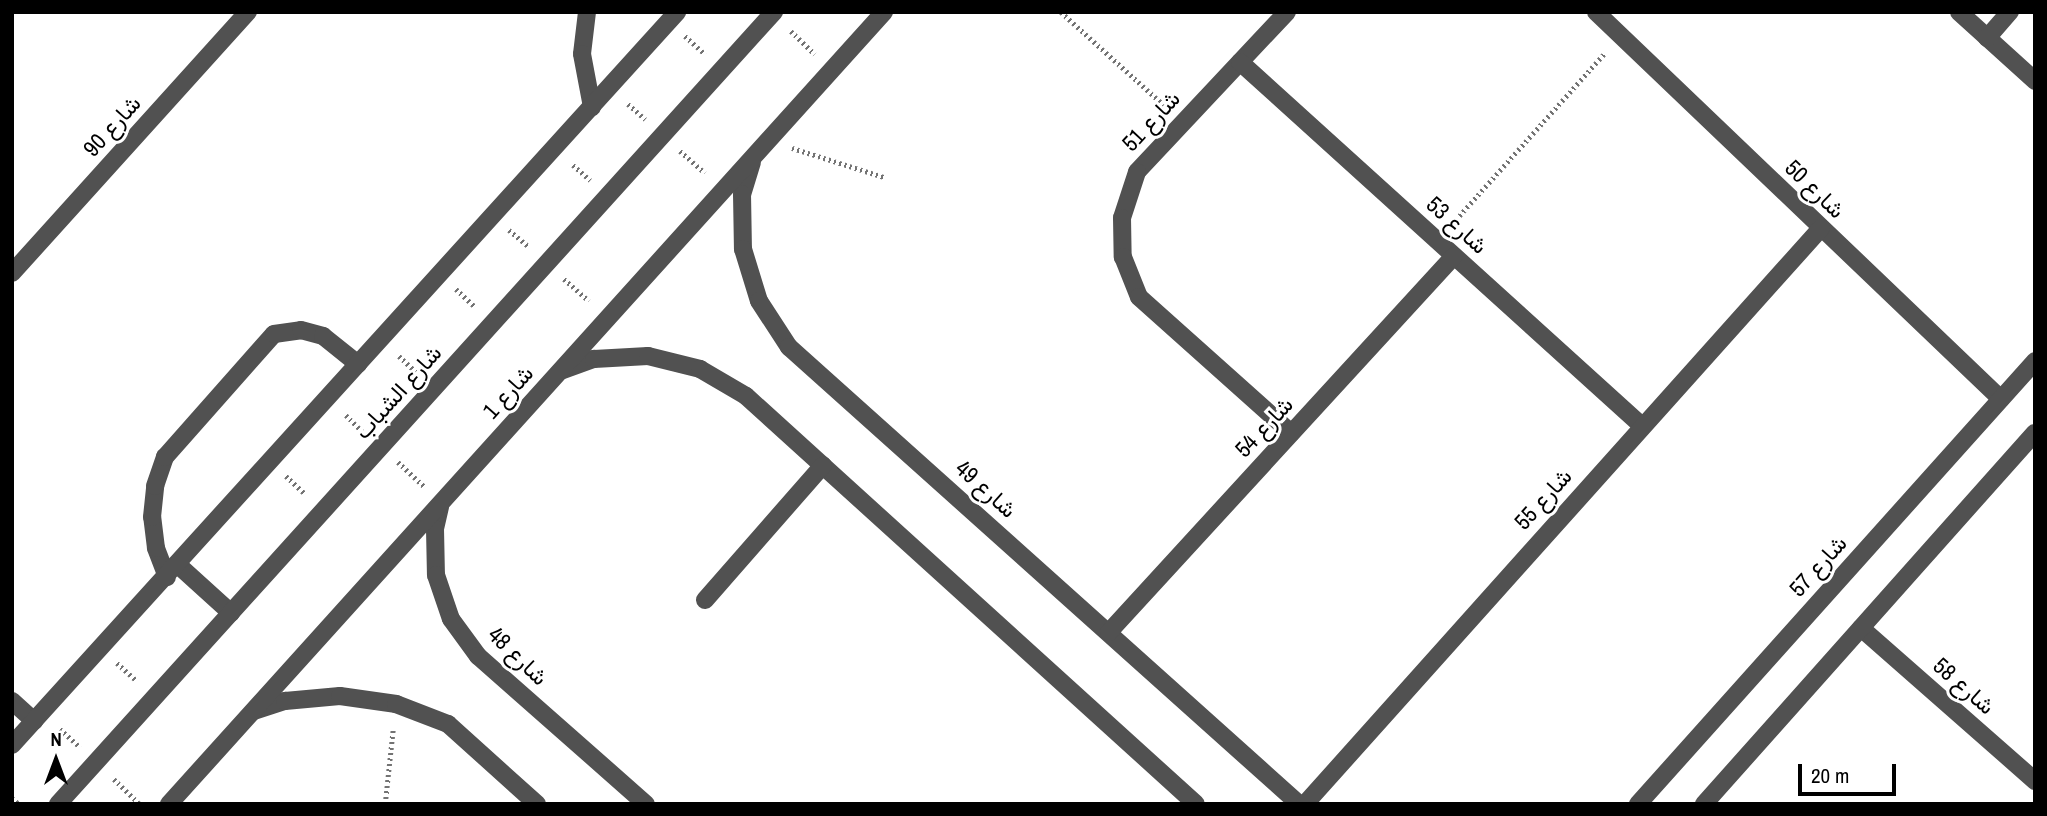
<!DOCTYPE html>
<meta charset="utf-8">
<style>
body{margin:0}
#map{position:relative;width:2047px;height:816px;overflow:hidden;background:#fff;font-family:"Archivo Narrow",Vazirmatn,sans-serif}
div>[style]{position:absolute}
.path>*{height:4.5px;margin-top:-2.25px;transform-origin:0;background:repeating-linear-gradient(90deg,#737373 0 2px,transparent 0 5.5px)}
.minor>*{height:18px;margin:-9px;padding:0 9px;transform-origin:9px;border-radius:9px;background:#515151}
span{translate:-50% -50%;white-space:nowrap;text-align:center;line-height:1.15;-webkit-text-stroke:6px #fff;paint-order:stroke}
.street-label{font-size:23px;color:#000}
.frame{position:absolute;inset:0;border:14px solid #000;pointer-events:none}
.north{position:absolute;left:21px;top:725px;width:70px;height:70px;-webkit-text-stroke:5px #fff;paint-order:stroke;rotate:0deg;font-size:19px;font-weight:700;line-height:28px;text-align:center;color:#000}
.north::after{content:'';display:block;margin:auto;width:24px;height:32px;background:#000;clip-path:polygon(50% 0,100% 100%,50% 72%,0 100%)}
.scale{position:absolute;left:1798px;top:764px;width:98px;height:32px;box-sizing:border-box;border:4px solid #000;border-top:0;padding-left:9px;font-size:21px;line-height:24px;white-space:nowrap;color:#000;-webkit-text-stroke:5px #fff;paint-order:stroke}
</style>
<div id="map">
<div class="path">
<i style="left:1061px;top:12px;width:140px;rotate:42.1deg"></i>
<i style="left:791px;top:31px;width:33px;rotate:44deg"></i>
<i style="left:685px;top:36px;width:27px;rotate:42deg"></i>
<i style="left:628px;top:104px;width:23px;rotate:41deg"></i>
<i style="left:792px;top:148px;width:96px;rotate:17.5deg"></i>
<i style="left:680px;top:151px;width:33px;rotate:41deg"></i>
<i style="left:573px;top:165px;width:23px;rotate:41deg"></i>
<i style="left:1452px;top:224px;width:229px;rotate:-48.2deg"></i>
<i style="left:509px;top:230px;width:26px;rotate:40deg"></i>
<i style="left:564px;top:279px;width:33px;rotate:41deg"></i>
<i style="left:456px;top:289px;width:26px;rotate:43deg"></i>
<i style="left:399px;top:356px;width:23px;rotate:43deg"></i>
<i style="left:346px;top:415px;width:23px;rotate:45deg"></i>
<i style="left:398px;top:462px;width:37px;rotate:43deg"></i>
<i style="left:286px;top:476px;width:26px;rotate:43deg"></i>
<i style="left:117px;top:663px;width:25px;rotate:42deg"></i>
<i style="left:60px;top:729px;width:27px;rotate:42deg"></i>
<i style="left:114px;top:779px;width:36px;rotate:44deg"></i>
<i style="left:12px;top:798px;width:9px;rotate:41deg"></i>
<i style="left:385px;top:804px;width:75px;rotate:-83.9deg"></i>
</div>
<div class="minor">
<i style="left:587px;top:12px;width:42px;rotate:96.8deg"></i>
<i style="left:582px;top:54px;width:54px;rotate:79.3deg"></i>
<i style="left:1287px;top:12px;width:219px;rotate:133.2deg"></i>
<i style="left:1137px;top:172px;width:48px;rotate:108.1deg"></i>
<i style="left:1122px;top:218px;width:39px;rotate:89deg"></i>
<i style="left:1123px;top:257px;width:43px;rotate:68.2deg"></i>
<i style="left:1139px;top:297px;width:204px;rotate:41.8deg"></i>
<i style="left:1596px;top:12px;width:560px;rotate:43.7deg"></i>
<i style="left:1959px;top:12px;width:103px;rotate:42.2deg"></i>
<i style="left:1987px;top:38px;width:35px;rotate:-49deg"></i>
<i style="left:1240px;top:62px;width:541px;rotate:42.15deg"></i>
<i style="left:752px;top:162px;width:34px;rotate:107deg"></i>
<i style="left:742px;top:194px;width:55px;rotate:89deg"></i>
<i style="left:743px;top:249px;width:54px;rotate:72.9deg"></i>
<i style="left:759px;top:301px;width:55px;rotate:56.9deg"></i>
<i style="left:789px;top:347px;width:685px;rotate:41.86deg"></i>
<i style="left:12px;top:273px;width:352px;rotate:-47.9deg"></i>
<i style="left:563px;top:370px;width:33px;rotate:-20deg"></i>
<i style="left:594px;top:359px;width:54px;rotate:-3.2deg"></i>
<i style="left:648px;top:356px;width:54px;rotate:14deg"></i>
<i style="left:700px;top:369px;width:53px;rotate:30.4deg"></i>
<i style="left:746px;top:396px;width:607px;rotate:42.2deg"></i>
<i style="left:440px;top:507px;width:23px;rotate:103deg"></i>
<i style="left:435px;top:529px;width:46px;rotate:88.8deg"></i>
<i style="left:436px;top:575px;width:46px;rotate:71.2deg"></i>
<i style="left:451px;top:619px;width:46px;rotate:53.9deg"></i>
<i style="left:478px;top:656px;width:224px;rotate:41.4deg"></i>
<i style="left:177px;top:564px;width:73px;rotate:42.2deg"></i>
<i style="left:167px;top:577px;width:31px;rotate:-111deg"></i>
<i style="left:156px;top:548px;width:31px;rotate:-97deg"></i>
<i style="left:152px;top:517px;width:31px;rotate:-84deg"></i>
<i style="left:155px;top:486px;width:31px;rotate:-71deg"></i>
<i style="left:165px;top:457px;width:164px;rotate:-48.5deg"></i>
<i style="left:274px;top:334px;width:27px;rotate:-8deg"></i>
<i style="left:301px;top:330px;width:23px;rotate:15deg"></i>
<i style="left:323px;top:336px;width:45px;rotate:38.7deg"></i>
<i style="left:705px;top:600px;width:179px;rotate:-48.8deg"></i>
<i style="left:1861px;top:628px;width:232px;rotate:41.3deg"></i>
<i style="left:1109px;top:632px;width:510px;rotate:-47.46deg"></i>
<i style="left:12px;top:701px;width:30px;rotate:42deg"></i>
<i style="left:254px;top:711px;width:33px;rotate:-18deg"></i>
<i style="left:285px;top:701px;width:55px;rotate:-5.2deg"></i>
<i style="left:340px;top:696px;width:57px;rotate:8.1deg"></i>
<i style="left:396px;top:704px;width:56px;rotate:21deg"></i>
<i style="left:448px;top:724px;width:120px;rotate:42deg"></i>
<i style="left:12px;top:745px;width:990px;rotate:-47.78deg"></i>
<i style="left:58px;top:804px;width:1068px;rotate:-47.89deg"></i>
<i style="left:169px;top:804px;width:1067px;rotate:-47.92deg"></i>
<i style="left:1305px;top:804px;width:773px;rotate:-48.14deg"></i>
<i style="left:1638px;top:804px;width:595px;rotate:-48.13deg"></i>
<i style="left:1704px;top:804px;width:497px;rotate:-48.3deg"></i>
</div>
<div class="street-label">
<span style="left:1151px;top:121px;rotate:-47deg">شارع 51</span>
<span style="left:112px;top:126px;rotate:-48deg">شارع 90</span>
<span style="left:1815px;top:189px;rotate:44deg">شارع 50</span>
<span style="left:1457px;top:225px;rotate:42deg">شارع 53</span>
<span style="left:398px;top:392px;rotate:-48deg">شارع الشباب</span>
<span style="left:508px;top:392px;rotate:-48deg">شارع 1</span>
<span style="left:1264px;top:427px;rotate:-47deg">شارع 54</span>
<span style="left:986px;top:489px;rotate:42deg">شارع 49</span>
<span style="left:1543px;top:499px;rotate:-48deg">شارع 55</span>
<span style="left:1818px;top:566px;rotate:-48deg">شارع 57</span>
<span style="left:518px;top:656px;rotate:44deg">شارع 48</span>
<span style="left:1964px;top:686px;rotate:41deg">شارع 58</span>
</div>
<div class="frame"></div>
<div class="north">N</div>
<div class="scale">20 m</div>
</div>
